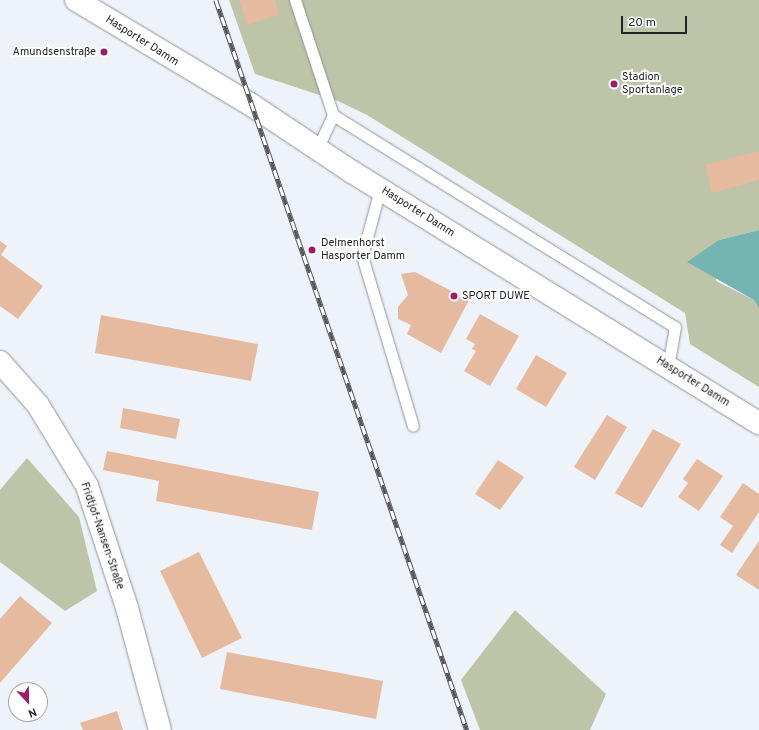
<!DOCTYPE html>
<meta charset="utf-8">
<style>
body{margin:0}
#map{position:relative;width:759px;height:730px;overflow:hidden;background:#eef2f9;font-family:Overpass,sans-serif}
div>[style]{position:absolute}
.green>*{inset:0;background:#bdc4a8}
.water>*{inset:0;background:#76b4b4}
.building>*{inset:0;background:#e6ba9e}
.roads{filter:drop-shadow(0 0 1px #91959b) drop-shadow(0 0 1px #91959b)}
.service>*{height:11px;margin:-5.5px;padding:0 5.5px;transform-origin:5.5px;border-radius:5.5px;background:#fff}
.minor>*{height:22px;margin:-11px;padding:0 11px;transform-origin:11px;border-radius:11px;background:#fff}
.secondary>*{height:22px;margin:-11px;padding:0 11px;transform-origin:11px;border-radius:11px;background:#fff}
.rail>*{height:4.5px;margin-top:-2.25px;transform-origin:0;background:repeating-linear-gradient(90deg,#fff 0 9px,#55585b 0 18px);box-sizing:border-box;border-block:1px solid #55585b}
.dots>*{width:11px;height:11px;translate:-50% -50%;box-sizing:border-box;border:2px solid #fff;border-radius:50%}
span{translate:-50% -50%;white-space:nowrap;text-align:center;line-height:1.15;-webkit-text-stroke:4px #fff;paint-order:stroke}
.street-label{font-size:11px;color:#212325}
.poi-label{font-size:11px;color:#212325}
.right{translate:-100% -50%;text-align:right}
.left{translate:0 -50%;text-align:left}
.north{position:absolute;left:8px;top:682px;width:40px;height:40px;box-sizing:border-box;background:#fff;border:1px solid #a6a7a8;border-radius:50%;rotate:158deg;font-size:11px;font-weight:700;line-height:16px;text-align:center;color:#212325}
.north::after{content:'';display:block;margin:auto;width:14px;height:18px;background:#a01a68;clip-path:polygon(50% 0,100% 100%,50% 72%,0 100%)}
.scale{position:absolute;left:621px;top:16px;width:66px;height:18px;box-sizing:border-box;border:2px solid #212325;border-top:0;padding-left:5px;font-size:12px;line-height:14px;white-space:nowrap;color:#212325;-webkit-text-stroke:3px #fff;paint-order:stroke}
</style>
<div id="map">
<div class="green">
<i style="clip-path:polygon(229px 0,759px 0,759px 230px,719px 240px,716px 281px,754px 300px,759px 308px,759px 387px,690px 344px,685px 313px,367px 115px,338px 101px,255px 74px)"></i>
<i style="clip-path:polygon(27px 458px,79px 517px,97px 591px,65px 611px,0 562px,0 490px)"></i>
<i style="clip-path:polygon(515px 610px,606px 694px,590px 730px,480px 730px,461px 680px)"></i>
</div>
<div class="water">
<i style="clip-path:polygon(759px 230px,759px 308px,754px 300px,687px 262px,719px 240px)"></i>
</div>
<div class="building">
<i style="clip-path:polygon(239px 0,275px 0,279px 15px,247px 25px)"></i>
<i style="clip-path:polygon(759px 151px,759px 180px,712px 193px,705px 165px)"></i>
<i style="clip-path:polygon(0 241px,7px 246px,1px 255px,43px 286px,18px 319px,0 306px)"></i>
<i style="clip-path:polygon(415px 272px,469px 300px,441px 353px,407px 334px,411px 325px,398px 319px,398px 307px,408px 295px,401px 274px)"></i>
<i style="clip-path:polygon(480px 314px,519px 336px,490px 386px,464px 371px,476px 351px,472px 349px,475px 344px,466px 339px)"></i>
<i style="clip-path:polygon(101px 315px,258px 344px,251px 381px,95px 353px)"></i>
<i style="clip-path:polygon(536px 355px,567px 373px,546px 407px,516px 389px)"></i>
<i style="clip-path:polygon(123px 408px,180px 419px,176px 439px,120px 428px)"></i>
<i style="clip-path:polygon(607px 415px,627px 427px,595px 480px,574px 467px)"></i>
<i style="clip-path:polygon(653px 429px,681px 444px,642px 508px,615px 493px)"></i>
<i style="clip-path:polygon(107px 451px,319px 492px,312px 530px,156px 501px,159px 481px,103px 470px)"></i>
<i style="clip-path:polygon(697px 459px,723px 476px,699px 511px,678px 497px,688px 483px,683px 479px)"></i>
<i style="clip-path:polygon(498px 460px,524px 477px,500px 510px,475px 494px)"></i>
<i style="clip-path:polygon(743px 483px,759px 494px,759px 512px,732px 553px,720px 545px,733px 526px,720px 517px)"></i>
<i style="clip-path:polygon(759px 541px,759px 590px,736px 575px)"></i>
<i style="clip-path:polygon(199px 552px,242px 638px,202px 658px,160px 571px)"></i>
<i style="clip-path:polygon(20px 596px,52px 623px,0 683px,0 619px)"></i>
<i style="clip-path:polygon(227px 652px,383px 681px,376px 719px,220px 689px)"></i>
<i style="clip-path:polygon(117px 711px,123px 730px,83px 730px,80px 723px)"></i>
</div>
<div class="roads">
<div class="service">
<i style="left:295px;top:0;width:121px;rotate:71.7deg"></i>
<i style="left:333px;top:115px;width:38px;rotate:115deg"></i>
<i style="left:333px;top:115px;width:402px;rotate:31.8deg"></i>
<i style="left:675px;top:327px;width:39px;rotate:100deg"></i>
<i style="left:380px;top:189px;width:69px;rotate:105deg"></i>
<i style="left:362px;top:256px;width:177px;rotate:73.3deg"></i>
</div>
<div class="minor">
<i style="left:0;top:362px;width:57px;rotate:48.5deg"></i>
<i style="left:38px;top:405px;width:95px;rotate:58.8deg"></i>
<i style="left:87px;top:486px;width:128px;rotate:71.8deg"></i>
<i style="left:127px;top:608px;width:126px;rotate:74.9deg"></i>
</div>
<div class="secondary">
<i style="left:76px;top:0;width:206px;rotate:30.9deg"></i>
<i style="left:253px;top:106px;width:119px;rotate:33.7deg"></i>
<i style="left:352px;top:172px;width:478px;rotate:31.7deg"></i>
</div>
</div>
<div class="rail">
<i style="left:216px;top:0;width:772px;rotate:71.03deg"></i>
</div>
<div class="dots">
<i style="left:104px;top:52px;background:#a01a68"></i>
<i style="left:614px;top:84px;background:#a01a68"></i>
<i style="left:312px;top:250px;background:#a01a68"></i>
<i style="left:454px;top:296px;background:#a01a68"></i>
</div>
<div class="street-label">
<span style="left:142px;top:41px;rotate:32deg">Hasporter Damm</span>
<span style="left:418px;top:212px;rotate:32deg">Hasporter Damm</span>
<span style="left:693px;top:382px;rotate:32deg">Hasporter Damm</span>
<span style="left:102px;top:536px;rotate:71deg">Fridtjof-Nansen-Straße</span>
</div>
<div class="poi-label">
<span class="right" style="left:96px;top:52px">Amundsenstraße</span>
<span class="left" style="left:622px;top:84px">Stadion<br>Sportanlage</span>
<span class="left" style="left:321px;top:250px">Delmenhorst<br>Hasporter Damm</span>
<span class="left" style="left:462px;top:296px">SPORT DUWE</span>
</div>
<div class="north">N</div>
<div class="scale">20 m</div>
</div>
